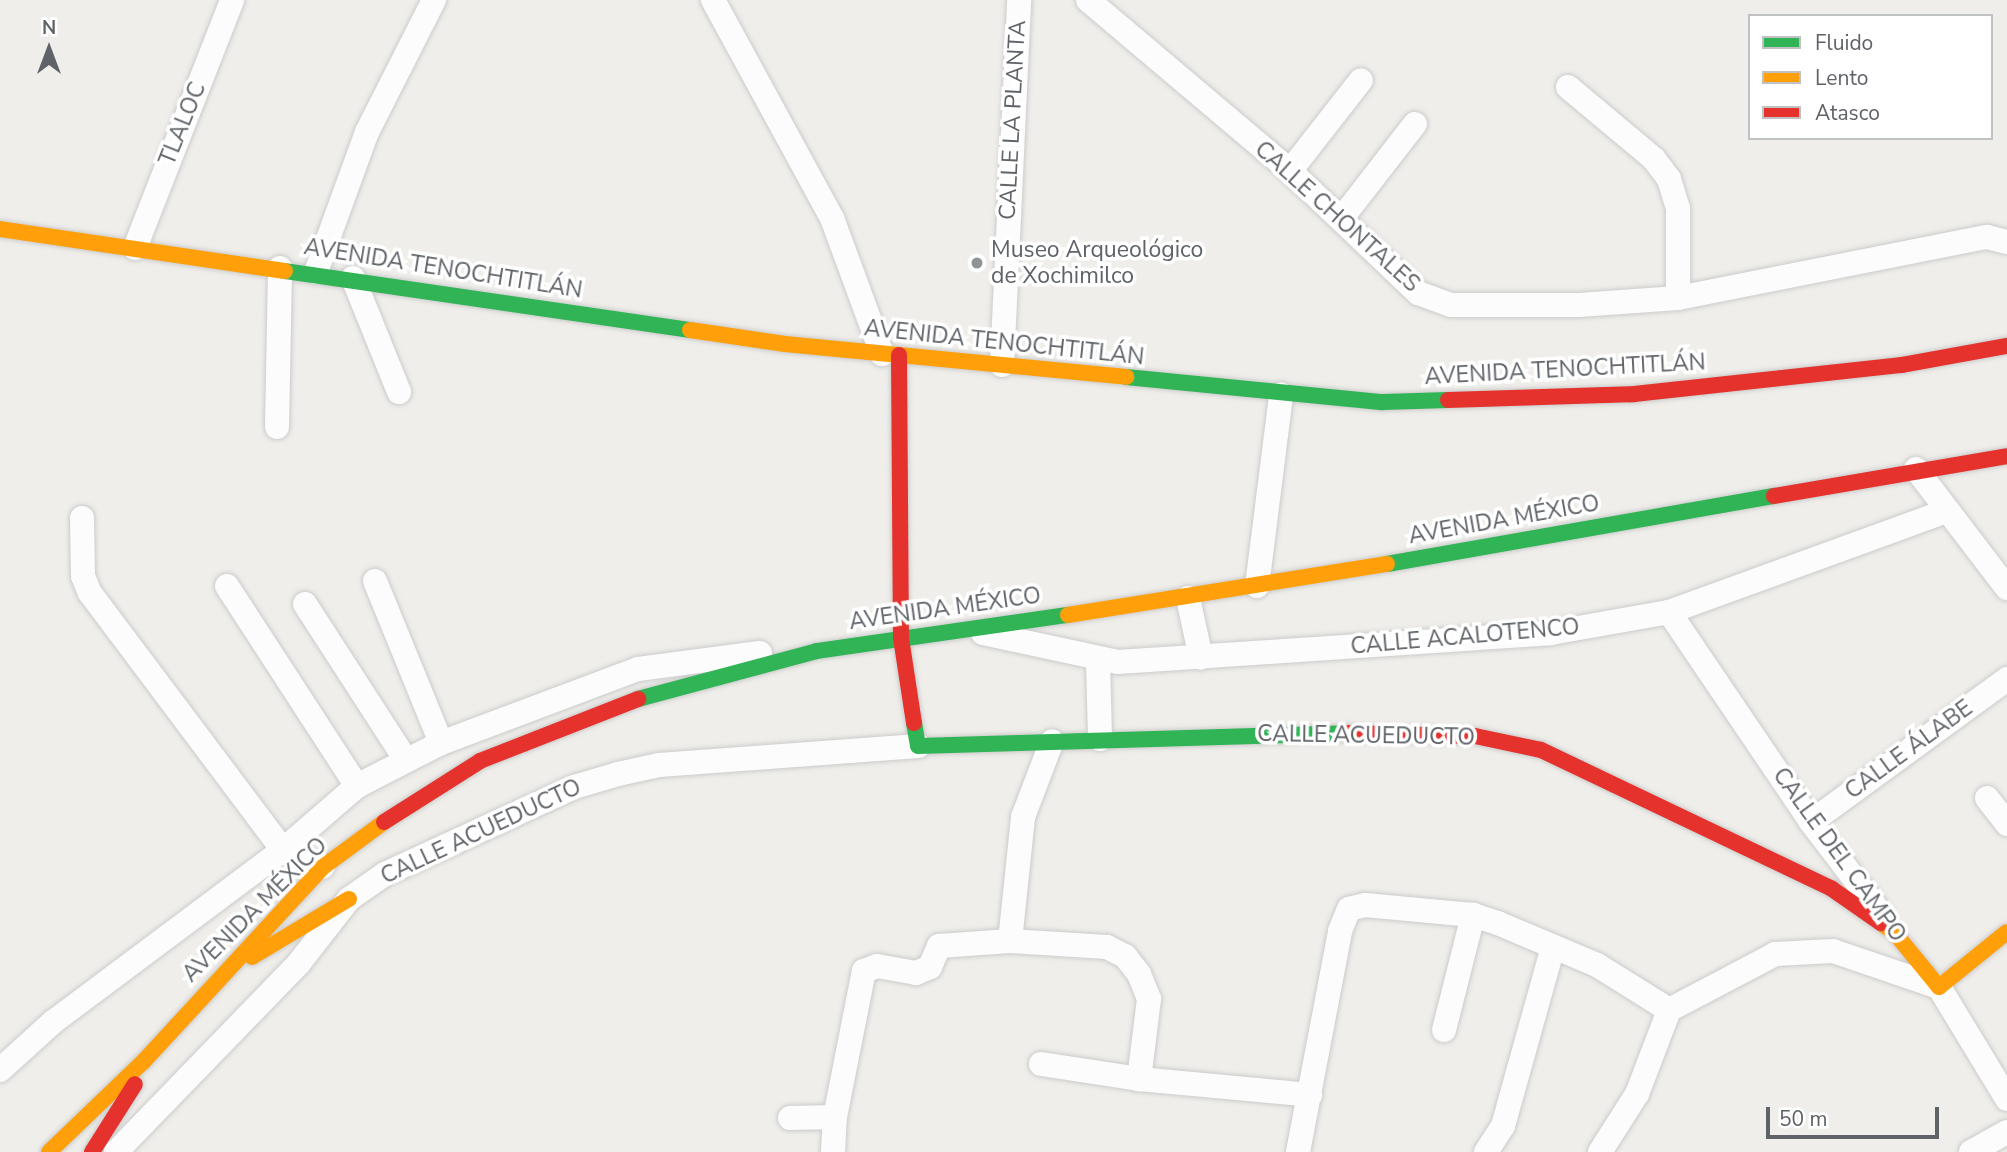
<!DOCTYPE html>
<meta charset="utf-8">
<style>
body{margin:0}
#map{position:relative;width:2007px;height:1152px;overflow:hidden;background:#efeeea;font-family:"Nunito Sans",sans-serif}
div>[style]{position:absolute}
.roads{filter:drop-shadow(0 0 2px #cbcccc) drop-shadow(0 0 2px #cbcccc)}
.street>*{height:24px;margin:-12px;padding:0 12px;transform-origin:12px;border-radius:12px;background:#fdfcfc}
.fast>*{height:16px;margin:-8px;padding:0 8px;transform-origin:8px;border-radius:8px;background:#30b455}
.slow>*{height:16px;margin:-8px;padding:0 8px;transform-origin:8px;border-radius:8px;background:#ff9f0a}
.jam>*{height:16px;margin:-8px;padding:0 8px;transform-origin:8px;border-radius:8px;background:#e5322d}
.dots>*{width:19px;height:19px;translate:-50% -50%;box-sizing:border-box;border:4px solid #fff;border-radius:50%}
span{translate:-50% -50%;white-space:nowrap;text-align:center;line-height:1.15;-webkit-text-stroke:7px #fff;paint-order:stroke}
.street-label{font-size:23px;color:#5f6368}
.poi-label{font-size:23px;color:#5f6368}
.left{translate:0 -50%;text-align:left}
.legend{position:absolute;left:1748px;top:14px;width:245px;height:126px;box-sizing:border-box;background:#fff;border:2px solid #bfc1c3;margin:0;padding:9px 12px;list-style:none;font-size:21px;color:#5f6368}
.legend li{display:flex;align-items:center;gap:14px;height:35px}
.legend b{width:35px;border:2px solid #bfc1c3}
.north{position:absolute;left:14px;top:14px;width:70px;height:70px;-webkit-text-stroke:5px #fff;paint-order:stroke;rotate:0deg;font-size:19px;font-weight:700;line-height:28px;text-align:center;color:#5f6368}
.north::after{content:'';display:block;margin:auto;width:24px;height:32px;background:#5f6368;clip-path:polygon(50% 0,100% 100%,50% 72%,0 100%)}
.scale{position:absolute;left:1766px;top:1107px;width:173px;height:32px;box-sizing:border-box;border:4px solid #5f6368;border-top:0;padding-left:9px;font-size:21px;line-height:24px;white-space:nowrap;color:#5f6368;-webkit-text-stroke:5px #fff;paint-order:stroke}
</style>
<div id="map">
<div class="roads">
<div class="street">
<i style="left:713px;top:0;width:248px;rotate:61.4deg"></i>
<i style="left:832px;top:218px;width:145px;rotate:69.8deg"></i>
<i style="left:1088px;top:0;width:265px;rotate:40.2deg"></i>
<i style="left:1290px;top:171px;width:177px;rotate:43.6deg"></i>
<i style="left:1418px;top:293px;width:35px;rotate:20deg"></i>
<i style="left:1451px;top:305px;width:128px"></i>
<i style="left:1579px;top:305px;width:99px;rotate:-4deg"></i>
<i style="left:1678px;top:298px;width:315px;rotate:-11.2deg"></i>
<i style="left:1987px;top:237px;width:21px;rotate:14deg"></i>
<i style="left:1568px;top:87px;width:112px;rotate:39.9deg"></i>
<i style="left:1654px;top:159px;width:25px;rotate:53deg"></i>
<i style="left:1669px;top:179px;width:30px;rotate:73deg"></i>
<i style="left:1678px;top:208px;width:90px;rotate:90deg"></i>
<i style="left:1290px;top:171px;width:115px;rotate:-52deg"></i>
<i style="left:1342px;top:218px;width:119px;rotate:-52.2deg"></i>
<i style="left:135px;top:248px;width:266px;rotate:-68.6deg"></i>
<i style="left:316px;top:272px;width:149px;rotate:-70deg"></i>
<i style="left:367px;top:132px;width:148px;rotate:-63.1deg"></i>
<i style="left:353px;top:278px;width:123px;rotate:68deg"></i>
<i style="left:1002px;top:365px;width:365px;rotate:-87.3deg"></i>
<i style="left:277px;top:427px;width:159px;rotate:-88.9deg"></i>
<i style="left:1916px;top:469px;width:150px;rotate:52.6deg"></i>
<i style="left:82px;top:518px;width:58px;rotate:89deg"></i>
<i style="left:83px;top:576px;width:18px;rotate:68deg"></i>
<i style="left:90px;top:593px;width:321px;rotate:53.1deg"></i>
<i style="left:283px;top:850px;width:43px;rotate:23deg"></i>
<i style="left:375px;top:581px;width:175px;rotate:67.8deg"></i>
<i style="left:227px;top:586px;width:239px;rotate:57deg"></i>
<i style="left:1257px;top:586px;width:193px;rotate:-82.8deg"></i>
<i style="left:1188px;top:598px;width:61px;rotate:77.8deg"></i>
<i style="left:305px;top:604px;width:186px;rotate:57.1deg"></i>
<i style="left:1669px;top:612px;width:254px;rotate:55.9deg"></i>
<i style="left:1811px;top:822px;width:116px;rotate:52.7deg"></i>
<i style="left:983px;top:633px;width:138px;rotate:12.1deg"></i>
<i style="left:1118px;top:662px;width:433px;rotate:-3.8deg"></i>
<i style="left:1550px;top:633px;width:121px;rotate:-10deg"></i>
<i style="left:1669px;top:612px;width:296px;rotate:-20deg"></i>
<i style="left:1098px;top:661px;width:78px;rotate:88.5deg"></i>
<i style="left:1987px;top:798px;width:33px;rotate:52deg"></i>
<i style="left:1811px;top:822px;width:243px;rotate:-36.1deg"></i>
<i style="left:1010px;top:941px;width:125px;rotate:-84deg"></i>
<i style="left:1023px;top:817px;width:81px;rotate:-69.1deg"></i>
<i style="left:1444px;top:1030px;width:119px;rotate:-75.8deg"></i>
<i style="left:1041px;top:1064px;width:99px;rotate:8.7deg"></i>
<i style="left:1139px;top:1079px;width:172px;rotate:5.3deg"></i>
<i style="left:0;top:1070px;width:72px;rotate:-42.2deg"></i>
<i style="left:53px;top:1022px;width:287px;rotate:-36.8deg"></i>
<i style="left:283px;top:850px;width:98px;rotate:-40.9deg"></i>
<i style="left:357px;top:786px;width:94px;rotate:-27.1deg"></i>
<i style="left:441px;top:743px;width:210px;rotate:-20.6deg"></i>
<i style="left:638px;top:669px;width:123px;rotate:-7.5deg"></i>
<i style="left:790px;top:1118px;width:45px;rotate:-1.3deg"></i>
<i style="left:116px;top:1152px;width:263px;rotate:-45.9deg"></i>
<i style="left:299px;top:963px;width:81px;rotate:-52deg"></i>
<i style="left:349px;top:899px;width:44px;rotate:-34.8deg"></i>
<i style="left:385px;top:874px;width:208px;rotate:-24.7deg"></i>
<i style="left:574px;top:787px;width:46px;rotate:-16.5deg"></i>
<i style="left:618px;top:774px;width:42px;rotate:-12.4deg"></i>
<i style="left:659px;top:765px;width:260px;rotate:-4.2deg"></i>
<i style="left:833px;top:1152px;width:35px;rotate:-87deg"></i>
<i style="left:835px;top:1117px;width:149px;rotate:-78.8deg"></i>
<i style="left:864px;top:971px;width:14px;rotate:-21deg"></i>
<i style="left:877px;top:966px;width:40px;rotate:10deg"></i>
<i style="left:916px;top:973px;width:15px;rotate:-23deg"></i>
<i style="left:930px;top:967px;width:23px;rotate:-67deg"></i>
<i style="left:939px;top:946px;width:71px;rotate:-4deg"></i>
<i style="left:1010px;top:941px;width:97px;rotate:3.5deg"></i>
<i style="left:1107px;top:947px;width:20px;rotate:27deg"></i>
<i style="left:1125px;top:956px;width:23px;rotate:52deg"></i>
<i style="left:1139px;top:974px;width:27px;rotate:68deg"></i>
<i style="left:1149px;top:999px;width:81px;rotate:97.1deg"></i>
<i style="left:1298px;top:1152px;width:225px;rotate:-79.2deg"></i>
<i style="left:1340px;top:931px;width:24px;rotate:-68deg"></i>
<i style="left:1349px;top:909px;width:16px;rotate:-14deg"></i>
<i style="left:1365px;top:905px;width:108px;rotate:5.3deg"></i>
<i style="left:1473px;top:915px;width:28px;rotate:18deg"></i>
<i style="left:1500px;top:924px;width:105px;rotate:22.9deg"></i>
<i style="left:1597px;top:965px;width:85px;rotate:32deg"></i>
<i style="left:1669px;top:1010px;width:120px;rotate:-27.8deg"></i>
<i style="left:1775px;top:954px;width:58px;rotate:-3deg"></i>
<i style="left:1833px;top:951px;width:112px;rotate:18.8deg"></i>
<i style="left:1939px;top:987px;width:131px;rotate:58.7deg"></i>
<i style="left:1486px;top:1152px;width:31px;rotate:-57deg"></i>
<i style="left:1503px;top:1126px;width:186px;rotate:-74.4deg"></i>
<i style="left:1600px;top:1152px;width:69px;rotate:-57.5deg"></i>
<i style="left:1637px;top:1094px;width:90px;rotate:-69.1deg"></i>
<i style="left:1971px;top:1152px;width:41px;rotate:-29.1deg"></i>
</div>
<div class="fast">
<i style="left:285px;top:271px;width:409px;rotate:8.3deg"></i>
<i style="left:1126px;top:377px;width:258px;rotate:5.6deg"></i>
<i style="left:1383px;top:402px;width:65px;rotate:-1.8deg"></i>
<i style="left:1387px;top:564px;width:393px;rotate:-10deg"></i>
<i style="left:638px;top:699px;width:185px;rotate:-15deg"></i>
<i style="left:817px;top:651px;width:254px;rotate:-8.2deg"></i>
<i style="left:914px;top:723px;width:23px;rotate:80deg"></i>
<i style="left:918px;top:746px;width:429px;rotate:-1.7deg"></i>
</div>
<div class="slow">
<i style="left:0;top:229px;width:288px;rotate:8.4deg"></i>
<i style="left:690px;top:330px;width:96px;rotate:8.4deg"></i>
<i style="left:785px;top:344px;width:343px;rotate:5.5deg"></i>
<i style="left:1068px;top:615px;width:323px;rotate:-9.1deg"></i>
<i style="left:1881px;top:923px;width:16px;rotate:35deg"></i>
<i style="left:1894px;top:932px;width:71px;rotate:50.7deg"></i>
<i style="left:1939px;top:987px;width:87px;rotate:-39deg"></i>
<i style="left:252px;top:957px;width:113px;rotate:-30.9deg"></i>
<i style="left:49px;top:1152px;width:130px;rotate:-43.8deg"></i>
<i style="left:143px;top:1062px;width:265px;rotate:-47.3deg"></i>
<i style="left:323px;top:867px;width:76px;rotate:-36.4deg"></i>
</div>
<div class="jam">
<i style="left:899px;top:355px;width:283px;rotate:89.6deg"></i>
<i style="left:901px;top:638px;width:86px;rotate:81.3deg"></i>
<i style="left:1448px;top:400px;width:186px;rotate:-1.8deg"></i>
<i style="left:1634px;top:394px;width:270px;rotate:-6.2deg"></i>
<i style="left:1902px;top:365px;width:107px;rotate:-10.3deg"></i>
<i style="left:1774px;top:496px;width:236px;rotate:-9.7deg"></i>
<i style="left:1347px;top:733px;width:128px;rotate:1.3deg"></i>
<i style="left:1475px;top:736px;width:67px;rotate:12deg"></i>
<i style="left:1541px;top:750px;width:322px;rotate:25.5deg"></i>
<i style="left:1832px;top:889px;width:60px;rotate:34.8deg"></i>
<i style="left:384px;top:822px;width:114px;rotate:-32.4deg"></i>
<i style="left:480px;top:761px;width:170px;rotate:-21.4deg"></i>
<i style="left:92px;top:1152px;width:80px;rotate:-57.7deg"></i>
</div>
</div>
<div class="dots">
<i style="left:977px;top:263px;background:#919496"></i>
</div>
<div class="street-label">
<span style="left:1013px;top:120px;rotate:-87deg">CALLE LA PLANTA</span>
<span style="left:183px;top:124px;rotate:-68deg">TLALOC</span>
<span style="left:1337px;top:217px;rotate:42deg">CALLE CHONTALES</span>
<span style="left:443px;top:269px;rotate:9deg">AVENIDA TENOCHTITLÁN</span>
<span style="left:1004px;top:343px;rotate:6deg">AVENIDA TENOCHTITLÁN</span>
<span style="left:1565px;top:370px;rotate:-3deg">AVENIDA TENOCHTITLÁN</span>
<span style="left:1504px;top:520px;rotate:-10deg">AVENIDA MÉXICO</span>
<span style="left:945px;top:609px;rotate:-8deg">AVENIDA MÉXICO</span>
<span style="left:1465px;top:637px;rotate:-5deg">CALLE ACALOTENCO</span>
<span style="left:1366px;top:736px;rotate:1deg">CALLE ACUEDUCTO</span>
<span style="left:1909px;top:750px;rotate:-36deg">CALLE ÁLABE</span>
<span style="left:481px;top:832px;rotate:-25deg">CALLE ACUEDUCTO</span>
<span style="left:1839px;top:855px;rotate:54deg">CALLE DEL CAMPO</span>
<span style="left:255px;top:910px;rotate:-45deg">AVENIDA MÉXICO</span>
</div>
<div class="poi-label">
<span class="left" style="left:991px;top:263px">Museo Arqueológico<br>de Xochimilco</span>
</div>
<ul class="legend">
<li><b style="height:9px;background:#30b455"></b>Fluido</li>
<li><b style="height:9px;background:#ff9f0a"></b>Lento</li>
<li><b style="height:9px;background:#e5322d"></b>Atasco</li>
</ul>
<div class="north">N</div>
<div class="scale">50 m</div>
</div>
